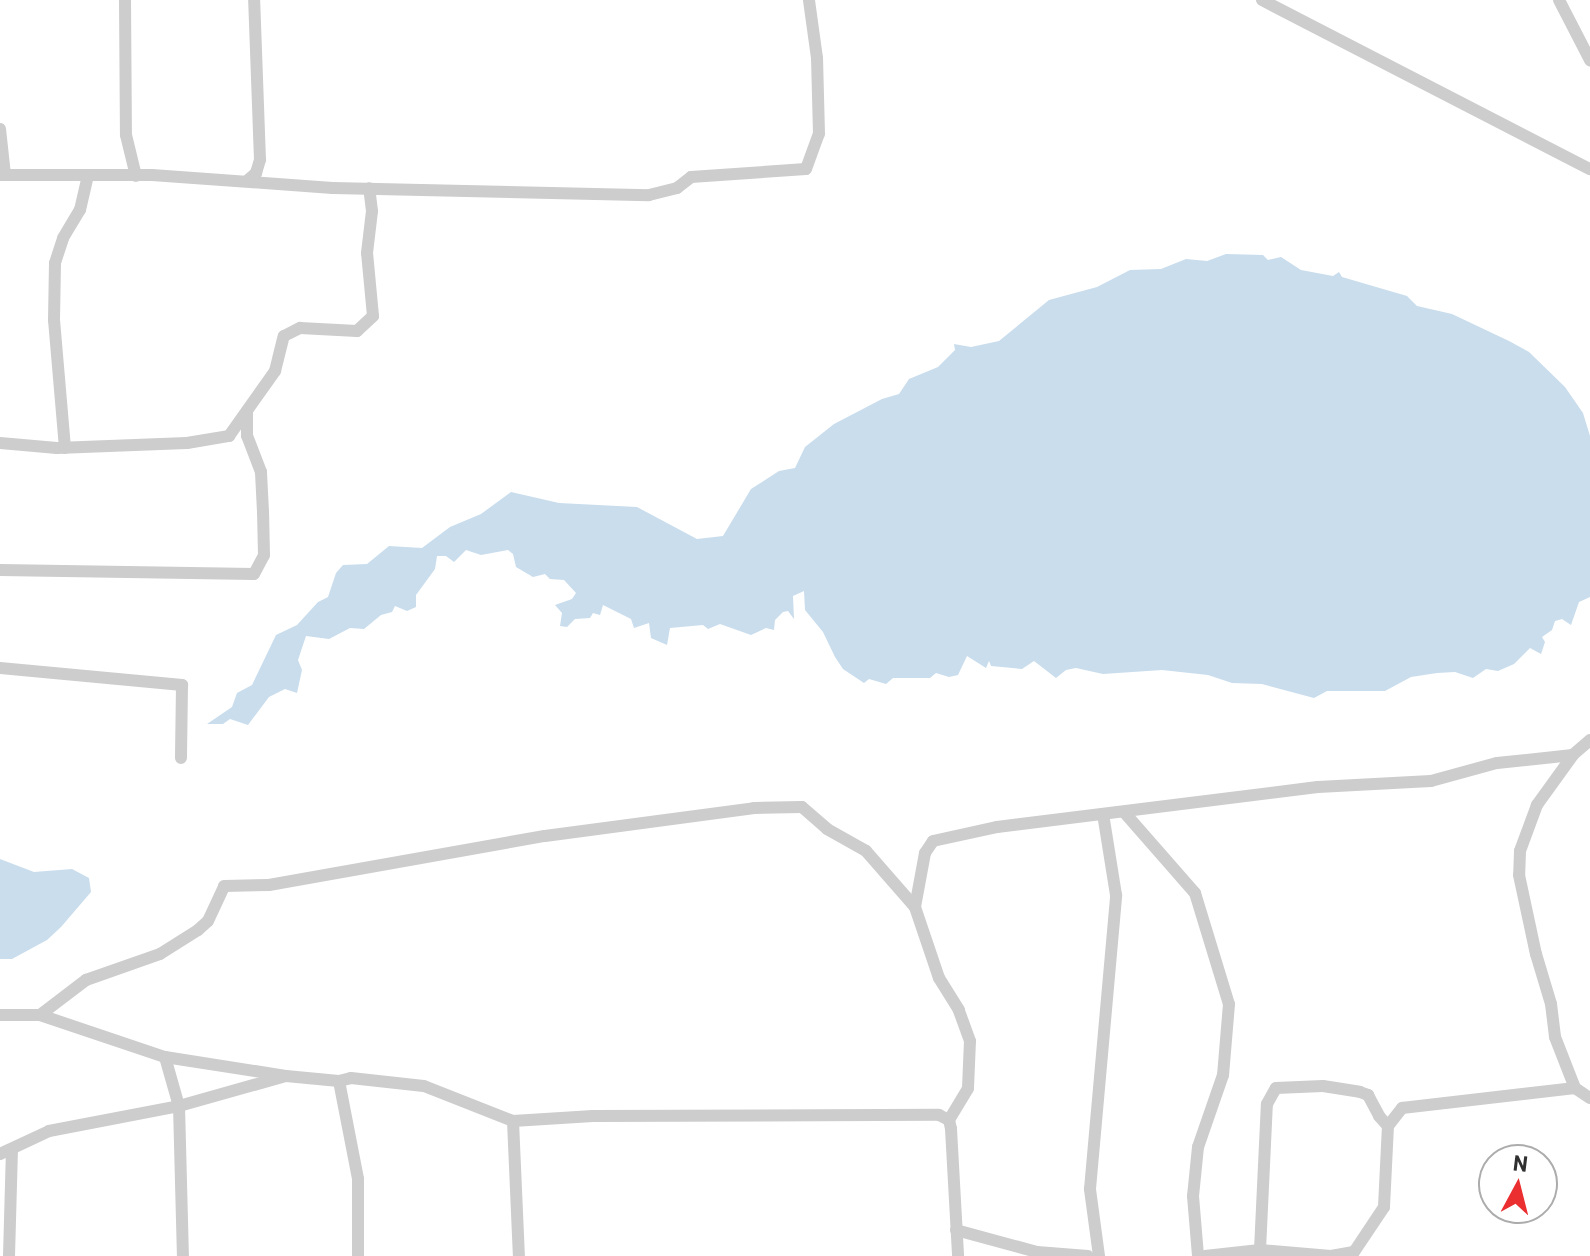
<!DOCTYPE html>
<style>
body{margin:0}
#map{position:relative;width:1590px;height:1256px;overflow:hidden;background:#fff;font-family:Barlow,sans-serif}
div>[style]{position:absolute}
.water>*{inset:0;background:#c9dded}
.minor>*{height:12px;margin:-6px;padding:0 6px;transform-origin:6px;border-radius:6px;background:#cdcdcd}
span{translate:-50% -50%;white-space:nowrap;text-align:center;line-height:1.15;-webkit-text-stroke:8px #fff;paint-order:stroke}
.north{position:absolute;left:1478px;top:1144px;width:80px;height:80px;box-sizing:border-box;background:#fff;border:2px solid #acacac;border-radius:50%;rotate:7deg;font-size:22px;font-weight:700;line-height:32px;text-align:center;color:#303030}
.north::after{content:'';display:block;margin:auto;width:28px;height:36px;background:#eb2e30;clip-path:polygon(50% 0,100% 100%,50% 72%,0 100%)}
</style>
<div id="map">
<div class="water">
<i style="clip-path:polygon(1226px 254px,1263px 255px,1268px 260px,1281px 257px,1301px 270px,1333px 276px,1339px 272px,1342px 277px,1407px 296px,1417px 306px,1452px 314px,1509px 341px,1529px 352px,1565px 387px,1583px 413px,1590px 436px,1590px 597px,1579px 602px,1571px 625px,1562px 619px,1555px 621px,1552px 630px,1542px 637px,1545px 642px,1541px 654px,1530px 648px,1514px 664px,1498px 671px,1486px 669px,1473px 678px,1455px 672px,1437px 673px,1411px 677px,1385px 691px,1327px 691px,1314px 698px,1262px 684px,1232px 683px,1208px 675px,1162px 670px,1103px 674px,1076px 668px,1066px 670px,1056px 678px,1034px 661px,1022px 669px,991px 666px,989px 661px,986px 668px,967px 656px,958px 675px,949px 677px,936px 673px,930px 678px,893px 678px,886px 684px,869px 679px,864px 683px,843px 669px,835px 657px,823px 632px,805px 610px,804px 591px,793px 596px,794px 619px,788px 611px,783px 612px,775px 620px,774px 630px,766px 628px,751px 635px,720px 624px,708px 629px,703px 625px,670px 628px,667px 645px,651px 638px,649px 623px,634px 628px,631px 619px,603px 605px,600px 615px,593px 613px,590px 618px,575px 619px,567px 627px,560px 626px,562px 613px,555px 605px,572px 599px,576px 593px,564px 580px,550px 579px,545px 574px,533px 577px,516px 567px,513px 554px,508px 550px,481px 555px,466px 550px,454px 562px,446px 556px,437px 556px,435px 569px,416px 595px,416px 607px,407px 611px,395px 606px,392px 612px,381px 615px,364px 629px,350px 628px,329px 639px,306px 636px,298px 660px,302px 670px,297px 693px,285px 689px,269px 697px,248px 725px,230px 719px,223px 724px,207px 724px,232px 707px,237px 693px,252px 685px,276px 635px,297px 625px,318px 602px,328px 597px,336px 573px,343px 565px,367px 564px,389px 546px,422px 548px,450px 527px,481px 514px,511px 492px,559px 503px,637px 507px,697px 539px,723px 536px,751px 489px,779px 471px,795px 468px,805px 447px,834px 424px,882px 399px,899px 394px,909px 379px,938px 367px,955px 350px,954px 344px,971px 347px,999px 341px,1049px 300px,1097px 287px,1130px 270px,1161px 269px,1186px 259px,1207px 261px)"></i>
<i style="clip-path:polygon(0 859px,34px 872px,72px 869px,89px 878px,91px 892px,61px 927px,47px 940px,12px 959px,0 959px)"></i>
</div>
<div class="minor">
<i style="left:125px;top:0;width:135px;rotate:89.6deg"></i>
<i style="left:126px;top:135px;width:42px;rotate:76.3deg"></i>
<i style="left:1262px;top:0;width:369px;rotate:27.3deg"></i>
<i style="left:1559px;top:0;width:68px;rotate:62.7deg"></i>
<i style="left:0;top:129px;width:46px;rotate:83.8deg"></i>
<i style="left:0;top:175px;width:152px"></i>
<i style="left:152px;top:175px;width:181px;rotate:4.1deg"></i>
<i style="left:333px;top:188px;width:316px;rotate:1.3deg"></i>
<i style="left:649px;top:195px;width:29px;rotate:-14deg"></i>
<i style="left:677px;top:188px;width:18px;rotate:-38deg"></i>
<i style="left:691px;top:177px;width:115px;rotate:-4deg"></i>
<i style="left:806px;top:169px;width:37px;rotate:-70deg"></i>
<i style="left:819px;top:134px;width:76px;rotate:-91.5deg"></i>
<i style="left:817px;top:58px;width:59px;rotate:-97.9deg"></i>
<i style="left:248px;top:180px;width:11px;rotate:-41deg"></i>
<i style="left:256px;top:173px;width:14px;rotate:-73deg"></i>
<i style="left:260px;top:160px;width:160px;rotate:-92.1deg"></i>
<i style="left:0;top:443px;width:57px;rotate:5deg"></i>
<i style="left:57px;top:448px;width:130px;rotate:-2.2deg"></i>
<i style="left:187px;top:443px;width:43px;rotate:-9.5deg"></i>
<i style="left:229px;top:436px;width:80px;rotate:-54.7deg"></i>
<i style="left:275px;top:371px;width:36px;rotate:-76deg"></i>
<i style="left:284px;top:336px;width:18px;rotate:-27deg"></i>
<i style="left:300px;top:328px;width:57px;rotate:3deg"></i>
<i style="left:357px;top:331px;width:22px;rotate:-43deg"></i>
<i style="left:373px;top:316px;width:63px;rotate:-95.4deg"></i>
<i style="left:367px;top:253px;width:42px;rotate:-83.2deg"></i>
<i style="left:372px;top:211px;width:23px;rotate:-97deg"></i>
<i style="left:65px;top:448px;width:128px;rotate:-94.9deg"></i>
<i style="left:54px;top:320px;width:57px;rotate:-89deg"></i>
<i style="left:55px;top:263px;width:26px;rotate:-72deg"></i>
<i style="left:63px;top:238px;width:33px;rotate:-59deg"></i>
<i style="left:80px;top:210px;width:35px;rotate:-77deg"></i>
<i style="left:0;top:570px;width:254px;rotate:0.9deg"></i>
<i style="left:254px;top:574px;width:21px;rotate:-62deg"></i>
<i style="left:264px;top:555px;width:43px;rotate:-91.3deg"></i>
<i style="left:263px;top:512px;width:40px;rotate:-92.9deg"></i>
<i style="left:261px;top:472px;width:39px;rotate:-111deg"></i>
<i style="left:247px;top:436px;width:25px;rotate:-90deg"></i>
<i style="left:0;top:668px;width:183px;rotate:5.3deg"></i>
<i style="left:182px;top:685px;width:73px;rotate:90.8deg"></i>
<i style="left:1590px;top:740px;width:23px;rotate:139deg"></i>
<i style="left:1573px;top:755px;width:62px;rotate:125.8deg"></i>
<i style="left:1537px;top:805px;width:49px;rotate:110.3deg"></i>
<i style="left:1520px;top:851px;width:24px;rotate:92deg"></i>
<i style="left:1519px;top:875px;width:81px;rotate:77.9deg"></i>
<i style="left:1536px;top:954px;width:52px;rotate:73.3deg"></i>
<i style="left:1551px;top:1004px;width:33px;rotate:83deg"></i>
<i style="left:1555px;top:1037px;width:55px;rotate:68.6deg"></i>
<i style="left:1575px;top:1088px;width:18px;rotate:34deg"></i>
<i style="left:1124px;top:812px;width:108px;rotate:48.8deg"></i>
<i style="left:1195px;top:893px;width:116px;rotate:73deg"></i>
<i style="left:1229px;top:1004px;width:71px;rotate:94.8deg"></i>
<i style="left:1223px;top:1075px;width:76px;rotate:109.1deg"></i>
<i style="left:1198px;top:1147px;width:49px;rotate:95.8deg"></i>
<i style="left:1193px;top:1196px;width:60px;rotate:85.2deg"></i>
<i style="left:0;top:1015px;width:40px"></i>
<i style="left:40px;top:1015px;width:132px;rotate:18.6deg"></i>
<i style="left:165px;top:1057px;width:122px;rotate:8.9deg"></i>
<i style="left:286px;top:1076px;width:53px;rotate:5.4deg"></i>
<i style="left:339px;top:1081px;width:12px;rotate:-14deg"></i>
<i style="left:351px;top:1078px;width:73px;rotate:6.3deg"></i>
<i style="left:424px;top:1086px;width:96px;rotate:21.5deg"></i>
<i style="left:513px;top:1121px;width:80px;rotate:-3.6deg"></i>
<i style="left:593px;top:1116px;width:346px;rotate:-0.2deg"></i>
<i style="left:939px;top:1115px;width:11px;rotate:27deg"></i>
<i style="left:949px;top:1120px;width:9px;rotate:77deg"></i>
<i style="left:951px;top:1129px;width:127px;rotate:86.8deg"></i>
<i style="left:40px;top:1015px;width:58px;rotate:-37.3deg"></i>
<i style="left:86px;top:980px;width:78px;rotate:-19.4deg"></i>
<i style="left:160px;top:954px;width:45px;rotate:-32.3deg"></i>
<i style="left:198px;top:930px;width:13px;rotate:-42deg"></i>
<i style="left:208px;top:921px;width:38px;rotate:-65deg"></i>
<i style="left:224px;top:886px;width:45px;rotate:-1.3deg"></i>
<i style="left:269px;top:885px;width:280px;rotate:-10.1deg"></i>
<i style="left:545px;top:836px;width:211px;rotate:-7.6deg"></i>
<i style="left:754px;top:808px;width:48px;rotate:-1.2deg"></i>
<i style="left:802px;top:807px;width:33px;rotate:41deg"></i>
<i style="left:827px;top:829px;width:45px;rotate:29.4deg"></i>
<i style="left:866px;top:851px;width:74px;rotate:48.8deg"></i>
<i style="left:165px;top:1057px;width:51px;rotate:74.1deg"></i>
<i style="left:179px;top:1106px;width:150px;rotate:88.5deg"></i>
<i style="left:339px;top:1081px;width:100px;rotate:79deg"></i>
<i style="left:358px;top:1179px;width:77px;rotate:90deg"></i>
<i style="left:949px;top:1120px;width:37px;rotate:-59deg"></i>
<i style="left:968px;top:1088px;width:47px;rotate:-87.6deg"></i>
<i style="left:970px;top:1041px;width:33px;rotate:-110deg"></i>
<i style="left:959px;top:1010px;width:38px;rotate:-122deg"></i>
<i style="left:939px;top:978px;width:75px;rotate:-108.7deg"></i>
<i style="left:915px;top:907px;width:55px;rotate:-79.5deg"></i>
<i style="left:925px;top:853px;width:14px;rotate:-56deg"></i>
<i style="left:933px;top:841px;width:66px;rotate:-12.3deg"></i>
<i style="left:997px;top:827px;width:323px;rotate:-7.1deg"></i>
<i style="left:1318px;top:787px;width:113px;rotate:-3deg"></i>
<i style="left:1431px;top:781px;width:68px;rotate:-15.3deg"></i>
<i style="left:1497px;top:763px;width:76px;rotate:-6deg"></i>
<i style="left:513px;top:1121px;width:135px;rotate:87.5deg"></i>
<i style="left:0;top:1154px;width:54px;rotate:-25.1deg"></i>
<i style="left:49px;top:1131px;width:132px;rotate:-10.9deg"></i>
<i style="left:179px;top:1106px;width:111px;rotate:-15.7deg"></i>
<i style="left:956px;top:1230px;width:84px;rotate:15.2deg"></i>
<i style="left:1037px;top:1252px;width:51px;rotate:4.5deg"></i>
<i style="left:1260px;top:1250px;width:146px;rotate:-87.3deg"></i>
<i style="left:1267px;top:1104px;width:18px;rotate:-61deg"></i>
<i style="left:1276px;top:1088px;width:47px;rotate:-2.4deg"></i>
<i style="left:1323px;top:1086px;width:37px;rotate:9deg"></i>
<i style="left:1360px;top:1092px;width:9px;rotate:21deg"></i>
<i style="left:1368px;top:1095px;width:24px;rotate:62deg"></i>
<i style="left:1379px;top:1116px;width:13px;rotate:48deg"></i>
<i style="left:9px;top:1256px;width:107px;rotate:-88.4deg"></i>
<i style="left:1099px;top:1256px;width:68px;rotate:-97.7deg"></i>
<i style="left:1090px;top:1189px;width:295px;rotate:-84.9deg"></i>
<i style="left:1116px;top:895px;width:82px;rotate:-99.1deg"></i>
<i style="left:1205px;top:1256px;width:55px;rotate:-6.2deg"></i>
<i style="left:1260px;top:1250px;width:71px;rotate:4.8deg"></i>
<i style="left:1331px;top:1256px;width:23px;rotate:-10deg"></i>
<i style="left:1354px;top:1252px;width:54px;rotate:-56.3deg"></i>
<i style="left:1384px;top:1207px;width:81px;rotate:-87.2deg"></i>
<i style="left:1388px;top:1126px;width:23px;rotate:-52deg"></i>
<i style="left:1402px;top:1108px;width:174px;rotate:-6.6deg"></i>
</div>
<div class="north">N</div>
</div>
